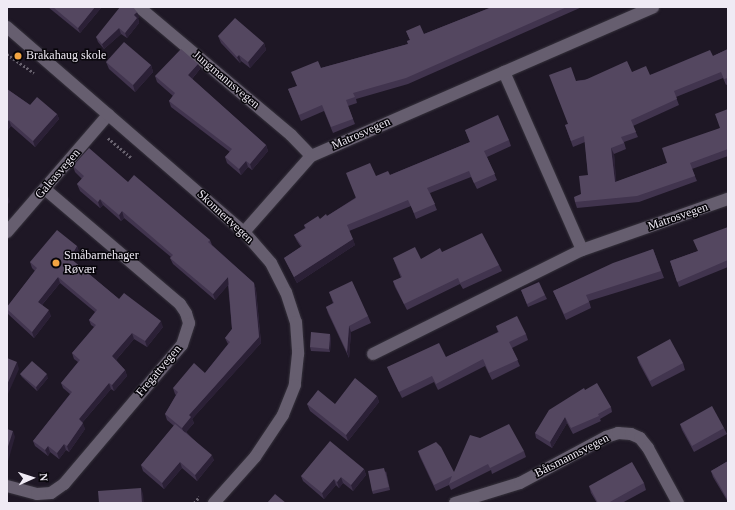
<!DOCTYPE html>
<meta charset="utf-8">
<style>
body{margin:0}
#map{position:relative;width:735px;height:510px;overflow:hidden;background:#1e1725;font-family:"Times New Roman",serif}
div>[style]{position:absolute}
.path>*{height:2.5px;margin-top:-1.25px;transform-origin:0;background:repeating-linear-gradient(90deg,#68626e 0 2px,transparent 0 4px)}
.roads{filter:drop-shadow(0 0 1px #36323c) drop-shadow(0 0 1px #36323c)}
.minor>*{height:12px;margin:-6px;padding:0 6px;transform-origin:6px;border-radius:6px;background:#665e6f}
.tertiary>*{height:12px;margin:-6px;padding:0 6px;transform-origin:6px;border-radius:6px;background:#665e6f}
.wall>*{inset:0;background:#41344e}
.shaded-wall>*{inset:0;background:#2b2036}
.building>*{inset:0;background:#544760}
.dots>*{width:11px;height:11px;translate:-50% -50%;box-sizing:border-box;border:2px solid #07050a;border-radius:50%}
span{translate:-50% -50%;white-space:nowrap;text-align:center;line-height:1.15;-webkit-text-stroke:3px #07050a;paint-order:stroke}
.poi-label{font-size:12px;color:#efeaf4}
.left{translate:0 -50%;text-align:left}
.street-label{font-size:12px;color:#efeaf4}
.frame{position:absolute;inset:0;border:8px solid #efeaf4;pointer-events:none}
.north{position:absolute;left:12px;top:458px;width:40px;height:40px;-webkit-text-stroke:3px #07050a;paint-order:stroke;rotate:87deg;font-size:11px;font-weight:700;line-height:16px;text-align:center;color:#efeaf4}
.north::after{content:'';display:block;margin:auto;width:14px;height:18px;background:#efeaf4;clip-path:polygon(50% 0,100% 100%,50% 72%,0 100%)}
</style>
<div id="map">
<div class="path">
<i style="left:7px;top:54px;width:33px;rotate:35deg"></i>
<i style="left:108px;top:138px;width:31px;rotate:40deg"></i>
<i style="left:194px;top:503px;width:8px;rotate:-50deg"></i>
</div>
<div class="roads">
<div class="minor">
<i style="left:139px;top:7px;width:199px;rotate:40.1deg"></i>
<i style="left:291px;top:135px;width:29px;rotate:46deg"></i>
<i style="left:504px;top:72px;width:194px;rotate:66.3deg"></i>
<i style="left:582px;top:250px;width:155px;rotate:-19.3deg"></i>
<i style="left:7px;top:232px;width:155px;rotate:-49.2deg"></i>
<i style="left:244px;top:232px;width:101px;rotate:-48.6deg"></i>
<i style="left:311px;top:156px;width:373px;rotate:-23.5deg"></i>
<i style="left:373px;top:354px;width:233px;rotate:-26.5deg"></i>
<i style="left:7px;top:486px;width:31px;rotate:15deg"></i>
<i style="left:37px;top:494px;width:14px;rotate:-4deg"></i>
<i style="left:51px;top:493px;width:16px;rotate:-35deg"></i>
<i style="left:64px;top:484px;width:182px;rotate:-49.7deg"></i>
<i style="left:182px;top:345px;width:23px;rotate:-72deg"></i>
<i style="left:189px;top:323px;width:10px;rotate:-107deg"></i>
<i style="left:186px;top:313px;width:11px;rotate:-124deg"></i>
<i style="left:180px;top:304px;width:177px;rotate:-139.6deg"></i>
<i style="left:455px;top:503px;width:68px;rotate:-17.1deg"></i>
<i style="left:520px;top:483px;width:98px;rotate:-28.1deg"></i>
<i style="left:606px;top:437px;width:13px;rotate:-18deg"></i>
<i style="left:618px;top:433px;width:13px;rotate:4deg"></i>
<i style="left:631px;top:434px;width:10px;rotate:24deg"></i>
<i style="left:640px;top:438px;width:13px;rotate:51deg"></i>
<i style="left:648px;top:448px;width:63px;rotate:61.4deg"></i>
</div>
<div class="tertiary">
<i style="left:7px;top:27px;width:313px;rotate:40.9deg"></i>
<i style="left:244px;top:232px;width:41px;rotate:48.9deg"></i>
<i style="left:271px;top:263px;width:33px;rotate:63deg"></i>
<i style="left:286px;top:292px;width:32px;rotate:72deg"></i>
<i style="left:296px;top:322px;width:32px;rotate:86deg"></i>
<i style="left:298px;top:354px;width:31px;rotate:96deg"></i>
<i style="left:295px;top:385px;width:32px;rotate:112deg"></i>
<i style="left:283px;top:415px;width:50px;rotate:123.7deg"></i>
<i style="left:255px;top:457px;width:62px;rotate:131.7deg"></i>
</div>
</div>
<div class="wall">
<i style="clip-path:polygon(48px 7px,101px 7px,101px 8px,80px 33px)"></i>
<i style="clip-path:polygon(492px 7px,582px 7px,408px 84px,356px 99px,357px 103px,348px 106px,355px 124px,333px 133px,324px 111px,301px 121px,288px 89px,297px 86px,321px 68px,408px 44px,407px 41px,410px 40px,406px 31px,424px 34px)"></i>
<i style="clip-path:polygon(139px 17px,138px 18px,139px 23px,127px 38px,121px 34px,104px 49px,98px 42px,96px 37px)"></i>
<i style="clip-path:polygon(218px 36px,264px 43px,266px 50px,250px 68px,241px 61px,240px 63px,221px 43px)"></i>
<i style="clip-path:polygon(728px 49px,728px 84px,726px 85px,723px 78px,676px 97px,679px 105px,633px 126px,638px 137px,624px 142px,626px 149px,614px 154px,616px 182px,667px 163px,720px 128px,728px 109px,728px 156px,692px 169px,697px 181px,639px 202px,577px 208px,575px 202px,581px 194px,588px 175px,585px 142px,573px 147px,565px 125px,568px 124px,576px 81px,632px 72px,650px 75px,713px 56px)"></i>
<i style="clip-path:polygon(106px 62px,151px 65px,153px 72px,135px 92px,109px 69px)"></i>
<i style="clip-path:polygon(198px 64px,200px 69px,192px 79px,266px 145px,268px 151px,252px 170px,248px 167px,241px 175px,227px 163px,225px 157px,230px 152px,171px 107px,169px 101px,173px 96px,157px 82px,155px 76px)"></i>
<i style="clip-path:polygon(7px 89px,30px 105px,57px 114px,59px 119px,35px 147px,11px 126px,7px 131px)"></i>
<i style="clip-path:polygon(465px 130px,509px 140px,511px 146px,487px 157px,497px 180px,477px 189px,471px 177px,430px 193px,437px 210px,416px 219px,411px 206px,349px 231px,355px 245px,297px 283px,287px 264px,284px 258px,301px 247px,297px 241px,294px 235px,305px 228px,304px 225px,320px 219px,327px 216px,355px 198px,376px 176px,390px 175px,470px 142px)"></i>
<i style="clip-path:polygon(73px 166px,128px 182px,210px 240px,212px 245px,254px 283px,256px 290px,261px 343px,192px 419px,194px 423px,186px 432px,214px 460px,197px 481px,182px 468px,164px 489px,143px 471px,141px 465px,174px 426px,167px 420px,165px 414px,176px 395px,175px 394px,173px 388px,205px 373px,228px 344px,225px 338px,232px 329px,228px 285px,215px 300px,173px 264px,170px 258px,171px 257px,124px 218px,121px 221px,103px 205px,100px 208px,80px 191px,77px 184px,82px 179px,75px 172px)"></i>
<i style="clip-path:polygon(728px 227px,728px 267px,679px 287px,670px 261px,698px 251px)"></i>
<i style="clip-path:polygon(77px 246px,79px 252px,73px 261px,119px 299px,163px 327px,147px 347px,134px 339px,116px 360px,125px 370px,127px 376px,114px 391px,111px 389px,82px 423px,85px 429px,69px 452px,66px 450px,59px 459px,50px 452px,48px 456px,35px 446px,33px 441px,70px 394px,63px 388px,61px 383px,78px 362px,74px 359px,72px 353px,94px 327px,91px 325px,89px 320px,95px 312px,60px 283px,42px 305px,51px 316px,34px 338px,8px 314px,7px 311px,7px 307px,35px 271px,32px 268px,30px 262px)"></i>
<i style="clip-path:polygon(653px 249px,664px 278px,589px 301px,591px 308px,566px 320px,553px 291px)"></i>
<i style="clip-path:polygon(442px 252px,499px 265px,502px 271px,463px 289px,460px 284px,407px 310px,395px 287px,393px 281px,401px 278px,393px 258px,421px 259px)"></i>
<i style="clip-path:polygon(521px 290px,545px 295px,547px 299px,528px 307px)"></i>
<i style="clip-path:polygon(329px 292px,368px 316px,371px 323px,351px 332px,349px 358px,328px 313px,326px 307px,333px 303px)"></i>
<i style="clip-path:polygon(496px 326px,526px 334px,528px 340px,512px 348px,520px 366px,492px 380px,485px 366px,438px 390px,434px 382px,402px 398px,390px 374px,387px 367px,446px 357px,498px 332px)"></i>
<i style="clip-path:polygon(331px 337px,330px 352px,311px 351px,310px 347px)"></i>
<i style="clip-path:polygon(637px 357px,683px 363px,685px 370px,652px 387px,639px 363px)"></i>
<i style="clip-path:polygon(20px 374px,48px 378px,37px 391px,22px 377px)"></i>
<i style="clip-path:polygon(585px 390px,611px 407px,612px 412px,600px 419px,601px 421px,573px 434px,567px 423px,552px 448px,536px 438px,535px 433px)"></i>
<i style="clip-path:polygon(377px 396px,379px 402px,348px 441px,310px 411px,307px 404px,335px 404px)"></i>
<i style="clip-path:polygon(680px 424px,724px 428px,727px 434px,694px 452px,682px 430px)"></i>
<i style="clip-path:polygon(418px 451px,454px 472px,524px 451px,526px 457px,492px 474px,491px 470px,451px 490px,449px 485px,436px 491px,420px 457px)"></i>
<i style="clip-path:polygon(728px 461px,728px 502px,713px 477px,711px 471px)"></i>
<i style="clip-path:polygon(364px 469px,366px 475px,353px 491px,343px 483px,339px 488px,336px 485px,324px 499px,303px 481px,301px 476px)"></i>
<i style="clip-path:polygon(386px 471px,390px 490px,373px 494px,372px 491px)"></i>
<i style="clip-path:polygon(644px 483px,646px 490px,622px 503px,597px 503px,591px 493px,589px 486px)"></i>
</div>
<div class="shaded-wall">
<i style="clip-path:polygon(95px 7px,101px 7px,101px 8px,80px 33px,78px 28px)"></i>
<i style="clip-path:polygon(137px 12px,139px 17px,138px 18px,139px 23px,127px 38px,125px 33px,134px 15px)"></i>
<i style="clip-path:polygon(119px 28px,121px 34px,104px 49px,102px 44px)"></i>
<i style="clip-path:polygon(264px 43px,266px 50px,250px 68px,248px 62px)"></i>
<i style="clip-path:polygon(239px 55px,241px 61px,240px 63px,237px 57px)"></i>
<i style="clip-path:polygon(198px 64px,200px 69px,190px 81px,188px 75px)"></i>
<i style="clip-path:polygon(151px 65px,153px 72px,135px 92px,133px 85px)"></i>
<i style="clip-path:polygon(57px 114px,59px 119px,35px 147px,33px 141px)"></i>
<i style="clip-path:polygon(9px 120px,11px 126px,7px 131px,7px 122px)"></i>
<i style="clip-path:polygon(266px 145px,268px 151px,252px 170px,250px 164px)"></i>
<i style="clip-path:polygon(611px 148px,614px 154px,617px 188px,615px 182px)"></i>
<i style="clip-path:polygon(246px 161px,248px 167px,241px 175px,239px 169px)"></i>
<i style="clip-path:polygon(8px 196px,10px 202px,7px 205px,7px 197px)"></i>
<i style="clip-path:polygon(100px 199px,103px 205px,100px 208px,98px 202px)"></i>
<i style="clip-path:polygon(122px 211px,124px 218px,121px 221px,119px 215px)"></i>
<i style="clip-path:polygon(353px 239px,355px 245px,297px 283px,294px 277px)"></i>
<i style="clip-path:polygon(77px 246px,79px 252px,72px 264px,70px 258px)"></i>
<i style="clip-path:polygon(58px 277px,60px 283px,40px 307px,38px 302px)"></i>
<i style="clip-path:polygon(228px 277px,230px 283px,215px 300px,213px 294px)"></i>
<i style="clip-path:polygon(254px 283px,256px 290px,261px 343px,192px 419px,194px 423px,184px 434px,182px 428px,189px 415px,259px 337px)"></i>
<i style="clip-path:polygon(49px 310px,51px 316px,34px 338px,32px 332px)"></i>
<i style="clip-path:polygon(161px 321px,163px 327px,147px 347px,145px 341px)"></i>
<i style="clip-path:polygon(349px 326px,351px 332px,349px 358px,347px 352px)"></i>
<i style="clip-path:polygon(132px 333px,134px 339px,114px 362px,112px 356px)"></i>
<i style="clip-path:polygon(330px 334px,331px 337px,330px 352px,329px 349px)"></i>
<i style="clip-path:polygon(17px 362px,19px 369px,8px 394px,7px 390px,7px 385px)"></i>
<i style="clip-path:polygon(125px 370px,127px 376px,114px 391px,112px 385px)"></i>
<i style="clip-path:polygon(47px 374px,48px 378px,37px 391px,36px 387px)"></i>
<i style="clip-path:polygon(109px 383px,111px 389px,81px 424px,79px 419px)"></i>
<i style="clip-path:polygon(377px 396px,379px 402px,348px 441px,346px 435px)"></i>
<i style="clip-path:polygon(565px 417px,567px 423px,552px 448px,550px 442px)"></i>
<i style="clip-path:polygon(83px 423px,85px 429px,69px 452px,67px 446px)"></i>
<i style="clip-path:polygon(13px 431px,15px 437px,7px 465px,7px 450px)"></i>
<i style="clip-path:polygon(64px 444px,66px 450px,59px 459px,57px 453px)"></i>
<i style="clip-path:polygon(48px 446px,50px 452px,48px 456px,45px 450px)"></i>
<i style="clip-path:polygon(212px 455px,214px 460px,197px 481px,195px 475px)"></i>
<i style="clip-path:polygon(180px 462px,182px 468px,164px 489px,162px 483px)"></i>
<i style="clip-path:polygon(364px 469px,366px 475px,353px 491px,351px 485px)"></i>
<i style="clip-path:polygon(341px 477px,343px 483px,339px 488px,337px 482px)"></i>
<i style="clip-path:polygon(334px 479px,336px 485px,324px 499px,322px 493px)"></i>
<i style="clip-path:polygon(141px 488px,143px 494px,144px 503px,142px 503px)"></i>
</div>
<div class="building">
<i style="clip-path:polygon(53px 7px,95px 7px,78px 28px)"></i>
<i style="clip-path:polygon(120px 7px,133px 7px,137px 12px,134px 15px,137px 18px,125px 33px,119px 28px,102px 44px,96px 37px)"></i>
<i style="clip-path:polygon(492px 7px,567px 7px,406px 78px,353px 93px,355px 97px,346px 100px,353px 119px,331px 127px,322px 105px,299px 115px,288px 89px,297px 86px,291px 72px,318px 61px,321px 68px,408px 44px,407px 41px,410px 40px,406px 31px,420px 25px,424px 34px)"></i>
<i style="clip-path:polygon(235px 18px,264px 43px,248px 62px,239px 55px,237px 57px,218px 36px)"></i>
<i style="clip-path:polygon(124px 42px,151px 65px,133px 85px,106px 62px)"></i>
<i style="clip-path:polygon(181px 49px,198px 64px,188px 75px,266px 145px,250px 164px,246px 161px,239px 169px,225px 157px,232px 149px,169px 101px,175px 93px,155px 76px)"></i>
<i style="clip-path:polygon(728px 49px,728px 78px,724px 79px,721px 72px,674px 91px,677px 99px,631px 120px,636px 132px,621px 137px,624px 143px,611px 148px,615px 182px,667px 163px,662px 148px,720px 128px,715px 114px,728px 109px,728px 149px,690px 163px,695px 176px,637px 196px,575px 202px,574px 197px,581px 194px,579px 176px,588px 175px,584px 136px,571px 141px,565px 125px,568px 124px,549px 75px,571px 67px,576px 81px,585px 80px,627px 61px,632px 72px,646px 66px,650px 75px,710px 50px,713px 56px)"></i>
<i style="clip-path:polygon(7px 89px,30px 105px,37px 97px,57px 114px,33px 141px,9px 120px,7px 122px)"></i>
<i style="clip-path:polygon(498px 115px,509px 140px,484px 151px,495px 174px,474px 183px,469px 171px,427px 188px,435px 204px,414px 213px,408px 200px,347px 225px,353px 239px,294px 277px,284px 258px,302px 246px,294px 235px,306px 228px,304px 225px,318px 216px,320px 219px,326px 214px,327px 216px,356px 198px,346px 173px,370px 163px,376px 176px,388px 171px,390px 175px,470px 142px,465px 130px)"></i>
<i style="clip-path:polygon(89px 148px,128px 182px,134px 175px,210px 240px,208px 242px,254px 283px,259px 337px,189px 415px,191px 417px,182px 428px,165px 414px,178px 392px,173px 388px,194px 363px,205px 373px,230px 342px,225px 338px,232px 329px,228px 277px,213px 294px,170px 258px,173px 255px,122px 211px,119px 215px,100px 199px,98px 202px,77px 184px,84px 176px,73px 166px)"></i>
<i style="clip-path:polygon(728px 227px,728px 260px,677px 282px,670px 261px,698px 251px,693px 240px)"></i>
<i style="clip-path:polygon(57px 230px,77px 246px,70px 258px,119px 299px,124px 293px,161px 321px,145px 341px,132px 333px,112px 356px,125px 370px,112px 385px,109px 383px,79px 419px,83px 423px,67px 446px,64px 444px,57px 453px,48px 446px,45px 450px,33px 441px,72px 392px,61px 383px,80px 360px,72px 353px,96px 325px,89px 320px,97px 310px,58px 277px,38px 302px,49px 310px,32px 332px,7px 309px,7px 307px,37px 268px,30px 262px)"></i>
<i style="clip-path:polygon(482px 233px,499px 265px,460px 283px,458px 278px,404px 304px,393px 281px,402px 277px,393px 258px,415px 247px,421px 259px,440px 248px,442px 252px)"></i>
<i style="clip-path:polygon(653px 249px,661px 271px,586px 295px,589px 302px,564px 314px,553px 291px,613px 263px)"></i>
<i style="clip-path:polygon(352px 281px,368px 316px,349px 326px,347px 352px,326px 307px,334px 303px,329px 292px)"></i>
<i style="clip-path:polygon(539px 282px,545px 295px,527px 304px,521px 290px)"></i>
<i style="clip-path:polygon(517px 316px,526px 334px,509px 342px,518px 360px,489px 373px,483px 359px,436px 384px,432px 376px,399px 392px,387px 367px,439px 343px,446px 357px,499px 332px,496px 326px)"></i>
<i style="clip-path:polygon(311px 332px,330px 334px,329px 349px,310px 347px)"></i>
<i style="clip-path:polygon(670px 339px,683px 363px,650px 381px,637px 357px)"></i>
<i style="clip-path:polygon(7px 358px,17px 362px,7px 385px)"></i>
<i style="clip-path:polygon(32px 361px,47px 374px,36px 387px,20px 374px)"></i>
<i style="clip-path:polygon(355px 378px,377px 396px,346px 435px,307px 404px,318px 390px,335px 404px)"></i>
<i style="clip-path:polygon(597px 383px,611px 407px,598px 414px,599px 416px,571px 428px,565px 417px,550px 442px,535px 433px,549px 410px,584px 388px,585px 390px)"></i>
<i style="clip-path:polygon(712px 406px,724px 428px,692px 446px,680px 424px)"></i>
<i style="clip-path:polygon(175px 424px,212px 455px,195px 475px,180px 462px,162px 483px,141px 465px)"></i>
<i style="clip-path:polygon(509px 424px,524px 451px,490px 468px,488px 464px,449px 484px,452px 476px,434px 485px,418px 451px,436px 442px,441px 447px,454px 472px,470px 435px,480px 438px)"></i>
<i style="clip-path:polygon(7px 429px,13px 431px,7px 450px)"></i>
<i style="clip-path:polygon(330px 441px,364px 469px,351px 485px,341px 477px,337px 482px,334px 479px,322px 493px,301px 476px)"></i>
<i style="clip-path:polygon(728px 461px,728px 500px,711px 471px)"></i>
<i style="clip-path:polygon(632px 462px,644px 483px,608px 503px,598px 503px,589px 486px)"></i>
<i style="clip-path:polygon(384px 468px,389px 487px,372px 491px,368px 471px)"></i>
<i style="clip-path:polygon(141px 488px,142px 503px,99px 503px,98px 491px)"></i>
<i style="clip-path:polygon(275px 494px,286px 503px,267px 503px)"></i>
</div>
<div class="dots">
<i style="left:18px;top:56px;background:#f3a442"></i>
<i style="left:56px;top:263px;background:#f3a442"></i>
</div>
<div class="poi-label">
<span class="left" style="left:26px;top:56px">Brakahaug skole</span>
<span class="left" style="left:64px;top:263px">Småbarnehager<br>Røvær</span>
</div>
<div class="street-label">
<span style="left:226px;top:80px;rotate:40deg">Jungmannsvegen</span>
<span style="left:361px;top:134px;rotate:-24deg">Matrosvegen</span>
<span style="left:58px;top:174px;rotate:-49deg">Galeasvegen</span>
<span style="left:225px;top:217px;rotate:43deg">Skonnertvegen</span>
<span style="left:678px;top:217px;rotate:-19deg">Matrosvegen</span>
<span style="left:159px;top:371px;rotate:-50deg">Fregattvegen</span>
<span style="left:572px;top:456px;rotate:-27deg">Båtsmannsvegen</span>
</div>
<div class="frame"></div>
<div class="north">N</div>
</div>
